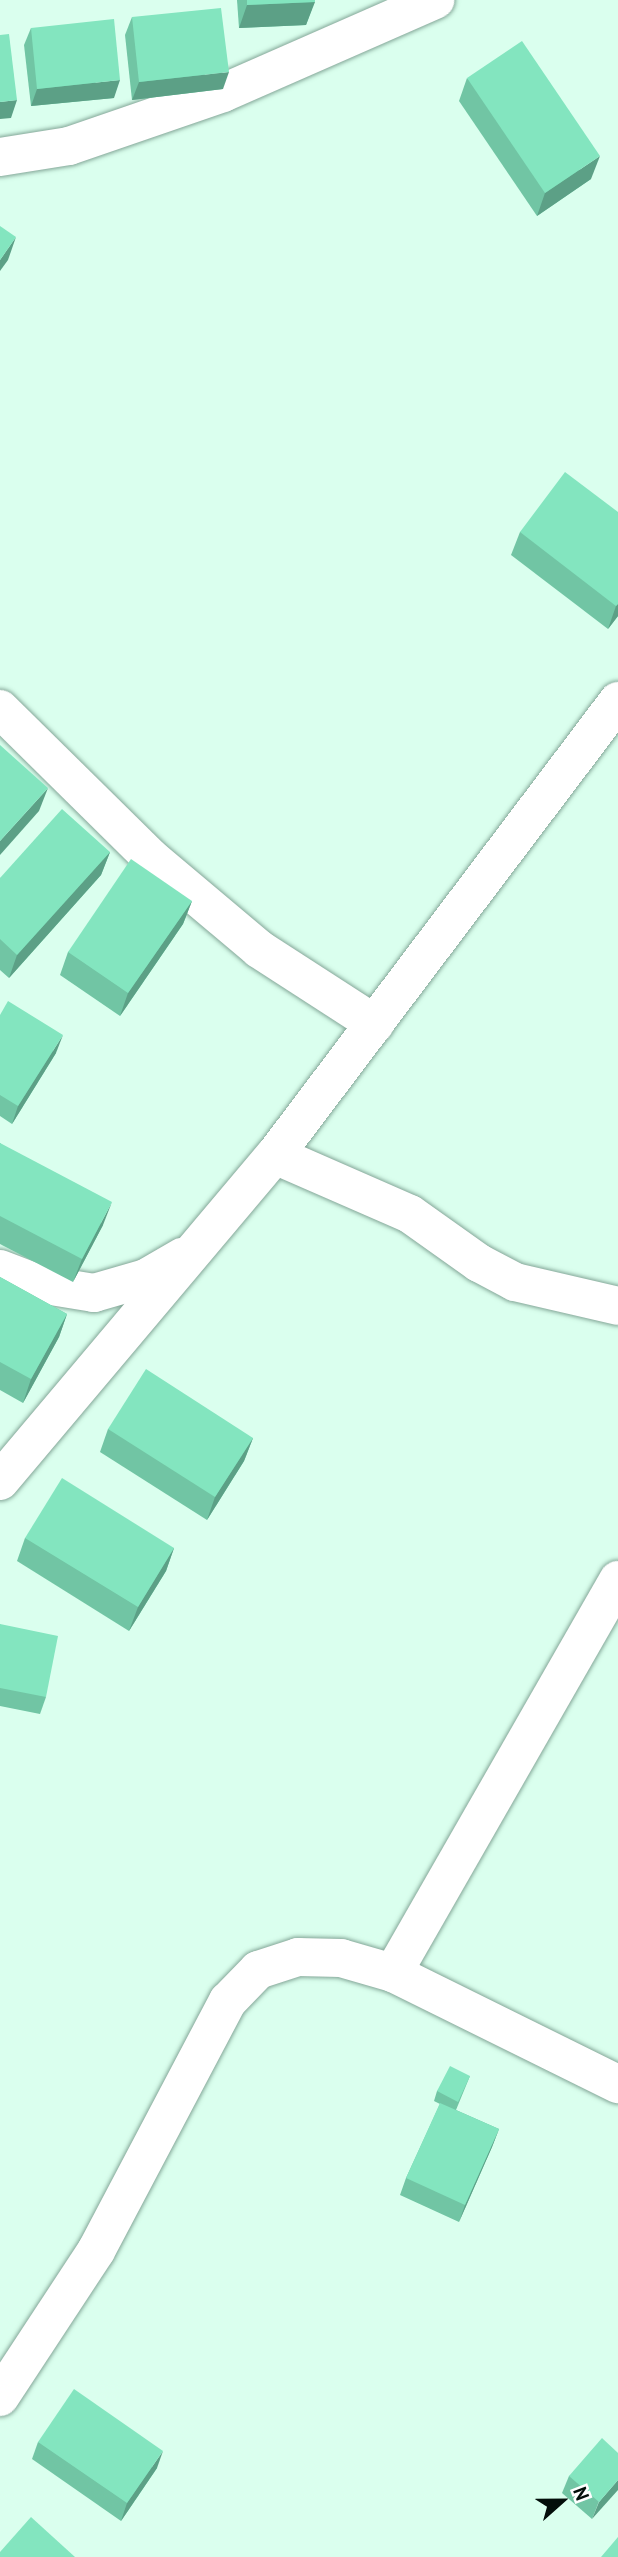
<!DOCTYPE html>
<style>
body{margin:0}
#map{position:relative;width:618px;height:2557px;overflow:hidden;background:#daffee;font-family:"PT Sans",sans-serif}
div>[style]{position:absolute}
.roads{filter:drop-shadow(0 0 2px #84a798) drop-shadow(0 0 2px #84a798)}
.minor>*{height:38px;margin:-19px;padding:0 19px;transform-origin:19px;border-radius:19px;background:#fff}
.wall>*{inset:0;background:#71c5a4}
.shaded-wall>*{inset:0;background:#5ca086}
.building>*{inset:0;background:#83e5bf}
span{translate:-50% -50%;white-space:nowrap;text-align:center;line-height:1.15;-webkit-text-stroke:5px #fff;paint-order:stroke}
.north{position:absolute;left:527px;top:2466px;width:70px;height:70px;-webkit-text-stroke:5px #fff;paint-order:stroke;rotate:69deg;font-size:19px;font-weight:700;line-height:28px;text-align:center;color:#030e0a}
.north::after{content:'';display:block;margin:auto;width:24px;height:32px;background:#030e0a;clip-path:polygon(50% 0,100% 100%,50% 72%,0 100%)}
</style>
<div id="map">
<div class="roads">
<div class="minor">
<i style="left:0;top:157px;width:70px;rotate:-9.1deg"></i>
<i style="left:69px;top:146px;width:163px;rotate:-19deg"></i>
<i style="left:223px;top:93px;width:232px;rotate:-23.7deg"></i>
<i style="left:0;top:709px;width:212px;rotate:44.6deg"></i>
<i style="left:151px;top:858px;width:141px;rotate:40.1deg"></i>
<i style="left:259px;top:949px;width:138px;rotate:32.9deg"></i>
<i style="left:275px;top:1155px;width:147px;rotate:23.6deg"></i>
<i style="left:410px;top:1214px;width:85px;rotate:35.4deg"></i>
<i style="left:479px;top:1263px;width:41px;rotate:27.8deg"></i>
<i style="left:515px;top:1282px;width:106px;rotate:13.1deg"></i>
<i style="left:0;top:1269px;width:42px;rotate:21deg"></i>
<i style="left:39px;top:1284px;width:56px;rotate:9.3deg"></i>
<i style="left:94px;top:1293px;width:54px;rotate:-16.1deg"></i>
<i style="left:146px;top:1278px;width:42px;rotate:-30.3deg"></i>
<i style="left:0;top:1481px;width:426px;rotate:-49.9deg"></i>
<i style="left:275px;top:1155px;width:569px;rotate:-52.93deg"></i>
<i style="left:393px;top:1973px;width:453px;rotate:-60.2deg"></i>
<i style="left:0;top:2397px;width:175px;rotate:-56.7deg"></i>
<i style="left:96px;top:2251px;width:283px;rotate:-62.2deg"></i>
<i style="left:228px;top:2001px;width:43px;rotate:-45.9deg"></i>
<i style="left:258px;top:1970px;width:42px;rotate:-18deg"></i>
<i style="left:298px;top:1957px;width:43px;rotate:1.3deg"></i>
<i style="left:341px;top:1958px;width:54px;rotate:16.1deg"></i>
<i style="left:393px;top:1973px;width:251px;rotate:26.3deg"></i>
</div>
</div>
<div class="wall">
<i style="clip-path:polygon(237px 0,315px 0,306px 25px,239px 28px)"></i>
<i style="clip-path:polygon(132px 17px,223px 89px,132px 100px,125px 35px)"></i>
<i style="clip-path:polygon(31px 28px,114px 98px,31px 106px,24px 45px)"></i>
<i style="clip-path:polygon(467px 78px,591px 179px,537px 216px,459px 101px)"></i>
<i style="clip-path:polygon(618px 512px,618px 616px,608px 629px,511px 555px,520px 532px)"></i>
<i style="clip-path:polygon(110px 852px,101px 875px,9px 978px,0 970px,0 878px)"></i>
<i style="clip-path:polygon(192px 901px,183px 924px,120px 1016px,60px 975px,68px 952px)"></i>
<i style="clip-path:polygon(0 1015px,56px 1053px,12px 1124px,0 1116px)"></i>
<i style="clip-path:polygon(0 1143px,103px 1225px,73px 1282px,0 1244px)"></i>
<i style="clip-path:polygon(0 1277px,67px 1314px,59px 1337px,23px 1403px,0 1390px)"></i>
<i style="clip-path:polygon(108px 1429px,253px 1438px,244px 1461px,207px 1520px,100px 1452px)"></i>
<i style="clip-path:polygon(25px 1538px,174px 1548px,166px 1571px,129px 1631px,17px 1561px)"></i>
<i style="clip-path:polygon(0 1624px,46px 1697px,40px 1714px,0 1706px)"></i>
<i style="clip-path:polygon(470px 2076px,456px 2110px,499px 2129px,492px 2147px,459px 2222px,400px 2195px,406px 2178px,440px 2104px,434px 2101px,437px 2091px)"></i>
<i style="clip-path:polygon(38px 2442px,157px 2468px,121px 2521px,32px 2459px)"></i>
<i style="clip-path:polygon(618px 2453px,592px 2519px,562px 2493px,569px 2476px)"></i>
</div>
<div class="shaded-wall">
<i style="clip-path:polygon(315px 2px,306px 25px,239px 28px,247px 5px)"></i>
<i style="clip-path:polygon(229px 72px,223px 89px,132px 100px,139px 82px)"></i>
<i style="clip-path:polygon(120px 80px,114px 98px,31px 106px,37px 89px)"></i>
<i style="clip-path:polygon(17px 100px,11px 118px,0 119px,0 102px)"></i>
<i style="clip-path:polygon(600px 156px,591px 179px,537px 216px,545px 193px)"></i>
<i style="clip-path:polygon(16px 237px,8px 260px,0 271px,0 260px)"></i>
<i style="clip-path:polygon(618px 604px,618px 616px,608px 629px,616px 606px)"></i>
<i style="clip-path:polygon(48px 788px,39px 811px,0 855px,0 841px)"></i>
<i style="clip-path:polygon(110px 852px,101px 875px,9px 978px,17px 955px)"></i>
<i style="clip-path:polygon(192px 901px,183px 924px,120px 1016px,128px 993px)"></i>
<i style="clip-path:polygon(63px 1035px,56px 1053px,12px 1124px,18px 1106px)"></i>
<i style="clip-path:polygon(112px 1202px,103px 1225px,73px 1282px,82px 1259px)"></i>
<i style="clip-path:polygon(67px 1314px,59px 1337px,23px 1403px,31px 1379px)"></i>
<i style="clip-path:polygon(253px 1438px,244px 1461px,207px 1520px,215px 1497px)"></i>
<i style="clip-path:polygon(174px 1548px,166px 1571px,129px 1631px,138px 1607px)"></i>
<i style="clip-path:polygon(499px 2129px,492px 2147px,459px 2222px,465px 2205px)"></i>
<i style="clip-path:polygon(163px 2451px,157px 2468px,121px 2521px,127px 2503px)"></i>
<i style="clip-path:polygon(618px 2480px,618px 2490px,592px 2519px,599px 2502px)"></i>
</div>
<div class="building">
<i style="clip-path:polygon(247px 0,315px 0,315px 2px,247px 5px)"></i>
<i style="clip-path:polygon(221px 8px,229px 72px,139px 82px,132px 17px)"></i>
<i style="clip-path:polygon(114px 19px,120px 80px,37px 89px,31px 28px)"></i>
<i style="clip-path:polygon(9px 34px,17px 100px,0 102px,0 35px)"></i>
<i style="clip-path:polygon(522px 41px,600px 156px,545px 193px,467px 78px)"></i>
<i style="clip-path:polygon(0 226px,16px 237px,0 260px)"></i>
<i style="clip-path:polygon(565px 472px,618px 512px,618px 604px,616px 606px,520px 532px)"></i>
<i style="clip-path:polygon(0 745px,48px 788px,0 841px)"></i>
<i style="clip-path:polygon(62px 809px,110px 852px,17px 955px,0 939px,0 878px)"></i>
<i style="clip-path:polygon(131px 859px,192px 901px,128px 993px,68px 952px)"></i>
<i style="clip-path:polygon(8px 1001px,63px 1035px,18px 1106px,0 1095px,0 1015px)"></i>
<i style="clip-path:polygon(0 1143px,112px 1202px,82px 1259px,0 1216px)"></i>
<i style="clip-path:polygon(0 1277px,67px 1314px,31px 1379px,0 1362px)"></i>
<i style="clip-path:polygon(146px 1369px,253px 1438px,215px 1497px,108px 1429px)"></i>
<i style="clip-path:polygon(62px 1478px,174px 1548px,138px 1607px,25px 1538px)"></i>
<i style="clip-path:polygon(0 1624px,58px 1636px,46px 1697px,0 1688px)"></i>
<i style="clip-path:polygon(450px 2066px,470px 2076px,458px 2102px,437px 2091px)"></i>
<i style="clip-path:polygon(440px 2103px,499px 2129px,465px 2205px,406px 2178px)"></i>
<i style="clip-path:polygon(74px 2389px,163px 2451px,127px 2503px,38px 2442px)"></i>
<i style="clip-path:polygon(602px 2438px,618px 2453px,618px 2480px,599px 2502px,569px 2476px)"></i>
<i style="clip-path:polygon(31px 2517px,75px 2557px,0 2557px,0 2552px)"></i>
<i style="clip-path:polygon(618px 2537px,618px 2557px,601px 2557px)"></i>
</div>
<div class="north">N</div>
</div>
